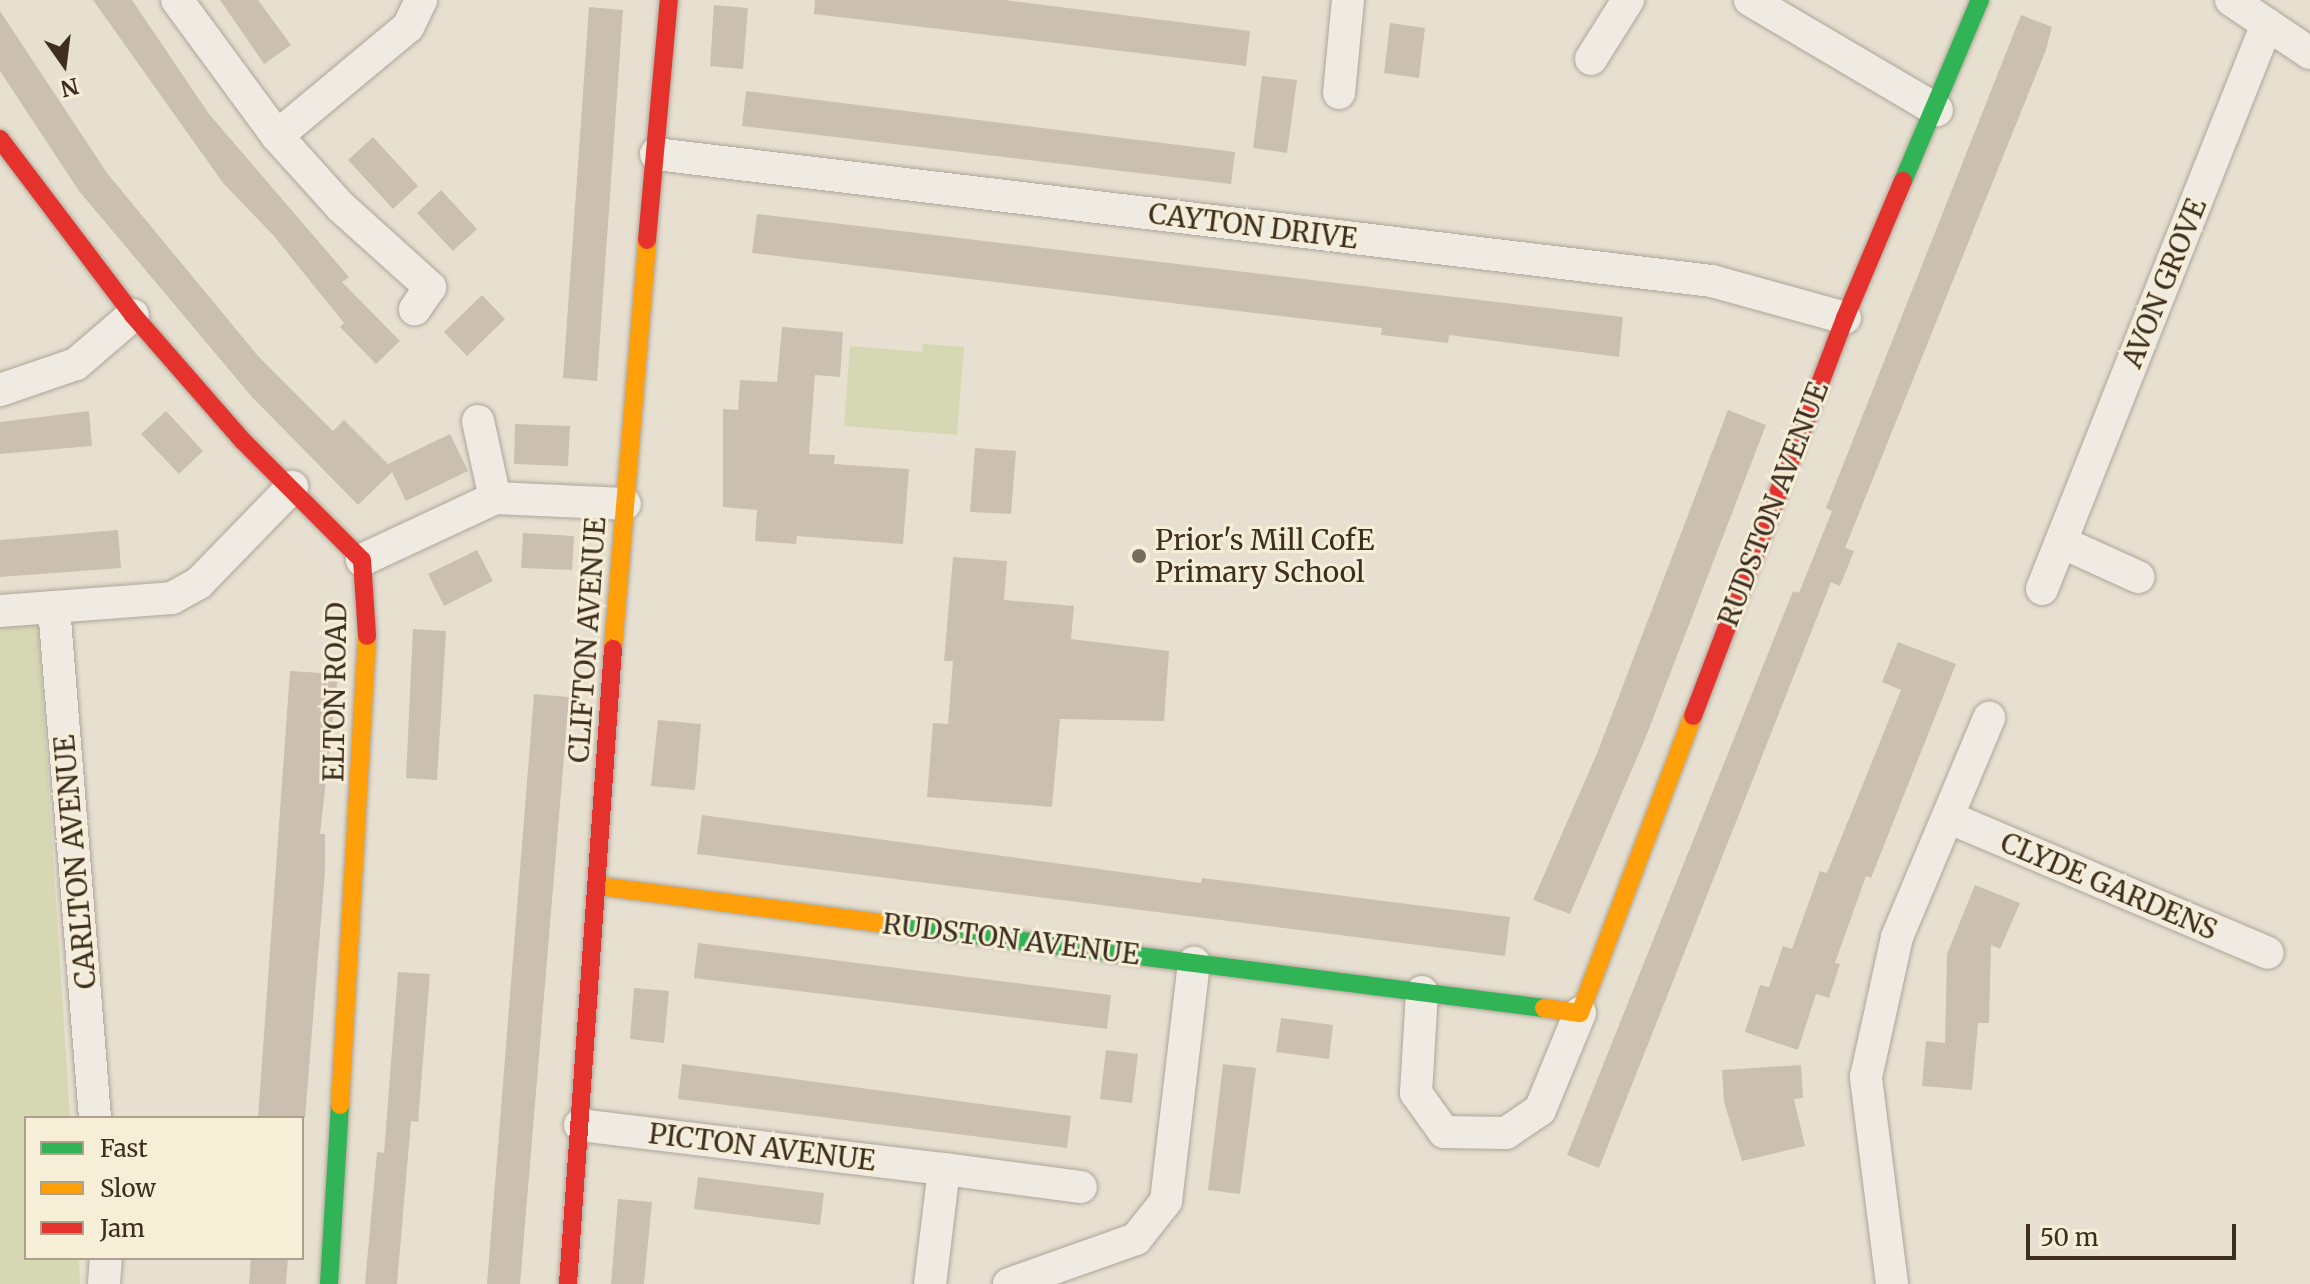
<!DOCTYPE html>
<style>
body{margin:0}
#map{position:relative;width:2310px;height:1284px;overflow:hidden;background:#e7e0d1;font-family:Merriweather,serif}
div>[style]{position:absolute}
.green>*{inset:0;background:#d6d7b3}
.building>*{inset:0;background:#cbbfb2}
.roads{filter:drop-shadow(0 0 2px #ada599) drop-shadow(0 0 2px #ada599)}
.street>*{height:32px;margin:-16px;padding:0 16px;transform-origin:16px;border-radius:16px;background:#efebe3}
.fast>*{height:18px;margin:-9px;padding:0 9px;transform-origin:9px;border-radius:9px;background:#30b455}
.slow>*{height:18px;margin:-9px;padding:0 9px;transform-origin:9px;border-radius:9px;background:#ff9f0a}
.jam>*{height:18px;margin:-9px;padding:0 9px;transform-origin:9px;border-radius:9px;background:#e5322d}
.dots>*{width:22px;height:22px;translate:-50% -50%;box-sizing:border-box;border:4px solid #f7eed8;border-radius:50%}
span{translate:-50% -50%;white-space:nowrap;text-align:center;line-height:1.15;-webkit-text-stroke:6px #f7eed8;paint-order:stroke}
.street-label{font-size:28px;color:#3d2e20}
.poi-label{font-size:28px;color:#3d2e20}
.left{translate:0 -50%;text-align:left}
.legend{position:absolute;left:24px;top:1116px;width:280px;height:144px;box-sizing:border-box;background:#f7eed8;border:2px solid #ada18e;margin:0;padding:10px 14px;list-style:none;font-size:24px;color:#3d2e20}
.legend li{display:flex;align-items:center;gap:16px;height:40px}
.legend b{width:40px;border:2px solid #ada18e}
.north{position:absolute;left:24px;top:24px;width:80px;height:80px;-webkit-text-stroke:6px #f7eed8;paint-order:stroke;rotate:166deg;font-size:22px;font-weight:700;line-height:32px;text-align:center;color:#3d2e20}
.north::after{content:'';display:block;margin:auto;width:28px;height:36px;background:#3d2e20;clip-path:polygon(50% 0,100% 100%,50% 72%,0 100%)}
.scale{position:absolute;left:2026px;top:1224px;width:210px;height:36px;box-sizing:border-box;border:4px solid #3d2e20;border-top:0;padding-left:10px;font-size:24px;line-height:28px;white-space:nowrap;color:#3d2e20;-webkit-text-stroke:6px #f7eed8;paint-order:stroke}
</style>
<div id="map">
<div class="green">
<i style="clip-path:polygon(923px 344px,964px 347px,957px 435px,844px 426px,850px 346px,922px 352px)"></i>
<i style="clip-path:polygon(38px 622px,70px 1118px,26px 1118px,26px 1258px,79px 1258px,80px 1284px,0 1284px,0 625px)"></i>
</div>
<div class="building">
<i style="clip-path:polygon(93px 0,132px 0,209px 114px,349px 277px,342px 282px,400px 341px,376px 364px,340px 327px,344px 323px,273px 235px,223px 183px)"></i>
<i style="clip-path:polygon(220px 0,258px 0,291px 45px,264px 64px)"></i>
<i style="clip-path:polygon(815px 0,1005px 0,1250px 31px,1246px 66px,814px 14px)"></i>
<i style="clip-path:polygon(714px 5px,748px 8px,743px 69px,710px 66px)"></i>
<i style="clip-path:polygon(589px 7px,623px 10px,597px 381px,563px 378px)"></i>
<i style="clip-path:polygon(0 11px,107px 173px,258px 356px,333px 431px,344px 420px,388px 464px,450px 434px,468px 471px,406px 501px,392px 472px,358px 505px,252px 397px,79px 191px,0 71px)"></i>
<i style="clip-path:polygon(2021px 15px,2052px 27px,2046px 50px,1845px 548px,1854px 551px,1840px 586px,1831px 582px,1599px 1168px,1567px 1155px,1793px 591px,1799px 593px,1832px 511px,1826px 508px)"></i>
<i style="clip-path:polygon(1390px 23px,1425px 28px,1419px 78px,1384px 73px)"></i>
<i style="clip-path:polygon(1262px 76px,1297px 80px,1287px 153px,1253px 148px)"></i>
<i style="clip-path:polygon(746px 91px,1235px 152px,1231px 184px,742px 126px)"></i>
<i style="clip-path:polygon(373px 137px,418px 186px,393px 209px,348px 160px)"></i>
<i style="clip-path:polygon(441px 190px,477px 229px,453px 251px,417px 213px)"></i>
<i style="clip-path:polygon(757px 214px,1623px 317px,1619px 357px,1449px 335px,1448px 343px,1415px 339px,1381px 335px,1382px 328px,752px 253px)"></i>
<i style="clip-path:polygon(482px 295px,505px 319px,467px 356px,444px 332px)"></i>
<i style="clip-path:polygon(782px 327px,843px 332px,840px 377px,815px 375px,809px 454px,835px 455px,834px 464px,909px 469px,903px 544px,797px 536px,796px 544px,755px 541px,757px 510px,723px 507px,723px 409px,738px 410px,740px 380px,777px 382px)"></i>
<i style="clip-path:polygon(1728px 410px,1766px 425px,1645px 739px,1570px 914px,1533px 900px,1598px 751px)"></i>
<i style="clip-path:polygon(89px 411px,92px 446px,0 454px,0 422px)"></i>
<i style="clip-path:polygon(166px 411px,203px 451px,179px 474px,141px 434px)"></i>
<i style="clip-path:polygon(515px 424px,570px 426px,568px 466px,514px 464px)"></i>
<i style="clip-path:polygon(975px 448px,1016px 451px,1011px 514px,970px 512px)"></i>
<i style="clip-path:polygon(118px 530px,121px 568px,0 577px,0 540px)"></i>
<i style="clip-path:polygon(523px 533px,574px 536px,572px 570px,521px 568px)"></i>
<i style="clip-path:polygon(477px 550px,493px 581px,444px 606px,428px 574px)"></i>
<i style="clip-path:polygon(953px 557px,1007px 561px,1004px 600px,1074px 606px,1071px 639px,1169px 651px,1164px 721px,1060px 719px,1052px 807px,927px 797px,933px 723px,948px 724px,953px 661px,944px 661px)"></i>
<i style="clip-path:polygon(413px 629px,446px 631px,437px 780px,406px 778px)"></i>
<i style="clip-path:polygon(1898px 642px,1956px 664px,1871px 878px,1866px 876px,1835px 963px,1840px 964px,1829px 998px,1816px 994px,1798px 1050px,1745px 1032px,1760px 985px,1769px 987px,1783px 946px,1792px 949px,1820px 871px,1827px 873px,1901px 690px,1882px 682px)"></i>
<i style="clip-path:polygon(290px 671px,338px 674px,320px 834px,325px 834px,325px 871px,305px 1118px,258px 1118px)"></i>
<i style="clip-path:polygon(534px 694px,569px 697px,520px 1284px,487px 1284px)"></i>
<i style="clip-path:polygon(658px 720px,701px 724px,695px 790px,651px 786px)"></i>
<i style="clip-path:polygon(702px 815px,1201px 883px,1202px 878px,1510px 917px,1505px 956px,697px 854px)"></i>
<i style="clip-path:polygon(1975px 885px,2020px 903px,2000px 949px,1991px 945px,1989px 1023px,1978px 1023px,1972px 1090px,1922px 1086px,1926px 1041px,1945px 1043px,1947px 954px)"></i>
<i style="clip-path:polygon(698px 943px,1111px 995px,1107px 1029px,694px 978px)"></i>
<i style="clip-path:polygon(398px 972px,430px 974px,418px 1122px,411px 1121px,397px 1284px,365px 1284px,377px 1152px,384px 1153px)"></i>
<i style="clip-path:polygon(634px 988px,669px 991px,664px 1043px,630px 1039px)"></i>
<i style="clip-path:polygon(1281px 1018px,1333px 1025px,1329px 1059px,1276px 1052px)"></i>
<i style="clip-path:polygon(1106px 1050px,1138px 1054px,1132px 1103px,1100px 1099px)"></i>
<i style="clip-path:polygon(682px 1064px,1071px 1116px,1067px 1148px,678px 1099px)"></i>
<i style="clip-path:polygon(1223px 1064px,1256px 1068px,1240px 1194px,1208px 1190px)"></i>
<i style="clip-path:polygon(1801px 1065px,1803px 1098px,1794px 1099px,1805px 1146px,1742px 1161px,1724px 1102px,1722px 1070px)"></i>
<i style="clip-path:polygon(698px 1177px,824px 1193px,820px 1225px,694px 1209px)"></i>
<i style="clip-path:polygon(618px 1199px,652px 1202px,644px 1284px,611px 1284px)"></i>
<i style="clip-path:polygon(251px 1258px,288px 1258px,286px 1284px,249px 1284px)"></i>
</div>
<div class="roads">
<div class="street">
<i style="left:177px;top:0;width:169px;rotate:53.7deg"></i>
<i style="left:277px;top:136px;width:96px;rotate:48deg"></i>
<i style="left:341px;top:207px;width:120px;rotate:42deg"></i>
<i style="left:430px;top:287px;width:27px;rotate:124deg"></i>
<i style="left:1750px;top:0;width:217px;rotate:30.5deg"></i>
<i style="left:2231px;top:0;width:95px;rotate:33.9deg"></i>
<i style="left:1591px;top:59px;width:70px;rotate:-57.9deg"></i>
<i style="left:1339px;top:93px;width:93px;rotate:-84.5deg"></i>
<i style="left:277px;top:136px;width:170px;rotate:-39.8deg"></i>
<i style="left:408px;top:27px;width:30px;rotate:-64deg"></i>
<i style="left:656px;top:154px;width:1064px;rotate:6.86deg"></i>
<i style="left:1712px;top:281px;width:138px;rotate:15.5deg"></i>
<i style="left:0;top:390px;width:80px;rotate:-18.9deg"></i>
<i style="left:76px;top:364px;width:75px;rotate:-40.7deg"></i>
<i style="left:478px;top:421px;width:79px;rotate:77.6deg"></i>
<i style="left:2061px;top:542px;width:85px;rotate:24.4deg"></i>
<i style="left:362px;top:560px;width:147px;rotate:-25deg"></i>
<i style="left:495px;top:498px;width:130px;rotate:2.6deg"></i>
<i style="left:2042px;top:589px;width:608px;rotate:-68.29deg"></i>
<i style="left:54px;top:607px;width:513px;rotate:85.41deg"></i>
<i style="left:0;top:611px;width:172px;rotate:-4.3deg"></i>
<i style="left:172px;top:598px;width:31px;rotate:-29deg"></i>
<i style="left:199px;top:583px;width:134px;rotate:-45.9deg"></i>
<i style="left:1950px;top:818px;width:345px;rotate:23deg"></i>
<i style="left:1422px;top:992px;width:101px;rotate:93.4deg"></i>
<i style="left:1416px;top:1093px;width:48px;rotate:54.3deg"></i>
<i style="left:1444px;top:1132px;width:62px;rotate:0.9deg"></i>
<i style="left:1506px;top:1133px;width:41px;rotate:-34.1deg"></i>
<i style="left:1540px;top:1110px;width:105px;rotate:-67.6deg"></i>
<i style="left:580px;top:1125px;width:367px;rotate:6.9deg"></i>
<i style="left:944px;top:1169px;width:116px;rotate:96.9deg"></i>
<i style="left:944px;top:1169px;width:138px;rotate:7.5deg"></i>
<i style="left:104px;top:1284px;width:26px;rotate:-86deg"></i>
<i style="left:1009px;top:1284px;width:135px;rotate:-19.5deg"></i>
<i style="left:1136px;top:1239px;width:48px;rotate:-51.7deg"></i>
<i style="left:1166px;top:1201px;width:240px;rotate:-83.3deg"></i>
<i style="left:1892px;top:1284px;width:209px;rotate:-97.2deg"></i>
<i style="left:1866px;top:1077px;width:143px;rotate:-77.5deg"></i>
<i style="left:1897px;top:937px;width:238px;rotate:-67.2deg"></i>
</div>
<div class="fast">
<i style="left:1903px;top:181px;width:197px;rotate:-67deg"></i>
<i style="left:897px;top:925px;width:652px;rotate:7.31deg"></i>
<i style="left:329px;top:1284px;width:179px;rotate:-86.5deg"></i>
</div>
<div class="slow">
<i style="left:613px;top:649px;width:410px;rotate:-85.2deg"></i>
<i style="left:599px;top:886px;width:301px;rotate:7.5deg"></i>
<i style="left:1544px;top:1008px;width:36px;rotate:8deg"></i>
<i style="left:1580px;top:1013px;width:318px;rotate:-69.2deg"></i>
<i style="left:340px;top:1105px;width:470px;rotate:-86.7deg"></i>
</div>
<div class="jam">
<i style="left:0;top:139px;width:221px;rotate:52.9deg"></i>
<i style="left:133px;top:315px;width:167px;rotate:48.9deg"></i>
<i style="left:243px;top:441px;width:168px;rotate:45deg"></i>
<i style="left:362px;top:560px;width:76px;rotate:86.2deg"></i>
<i style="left:647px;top:240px;width:241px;rotate:-84.8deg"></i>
<i style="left:1693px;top:716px;width:426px;rotate:-69.1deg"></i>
<i style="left:1845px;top:318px;width:149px;rotate:-67.1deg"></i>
<i style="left:568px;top:1284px;width:637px;rotate:-85.95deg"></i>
</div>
</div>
<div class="dots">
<i style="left:1139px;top:556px;background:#786c5e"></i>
</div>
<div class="street-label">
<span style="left:1253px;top:226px;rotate:7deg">CAYTON DRIVE</span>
<span style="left:2164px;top:283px;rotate:-68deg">AVON GROVE</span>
<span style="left:1773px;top:504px;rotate:-69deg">RUDSTON AVENUE</span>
<span style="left:587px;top:640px;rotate:-86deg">CLIFTON AVENUE</span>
<span style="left:335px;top:692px;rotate:-89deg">ELTON ROAD</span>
<span style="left:75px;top:862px;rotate:-95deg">CARLTON AVENUE</span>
<span style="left:2109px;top:886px;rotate:23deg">CLYDE GARDENS</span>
<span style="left:1011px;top:939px;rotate:7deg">RUDSTON AVENUE</span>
<span style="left:762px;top:1147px;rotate:7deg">PICTON AVENUE</span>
</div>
<div class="poi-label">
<span class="left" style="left:1155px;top:556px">Prior's Mill CofE<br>Primary School</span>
</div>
<ul class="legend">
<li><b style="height:10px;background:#30b455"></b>Fast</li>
<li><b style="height:10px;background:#ff9f0a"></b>Slow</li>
<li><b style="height:10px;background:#e5322d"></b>Jam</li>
</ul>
<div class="north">N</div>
<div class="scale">50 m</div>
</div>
